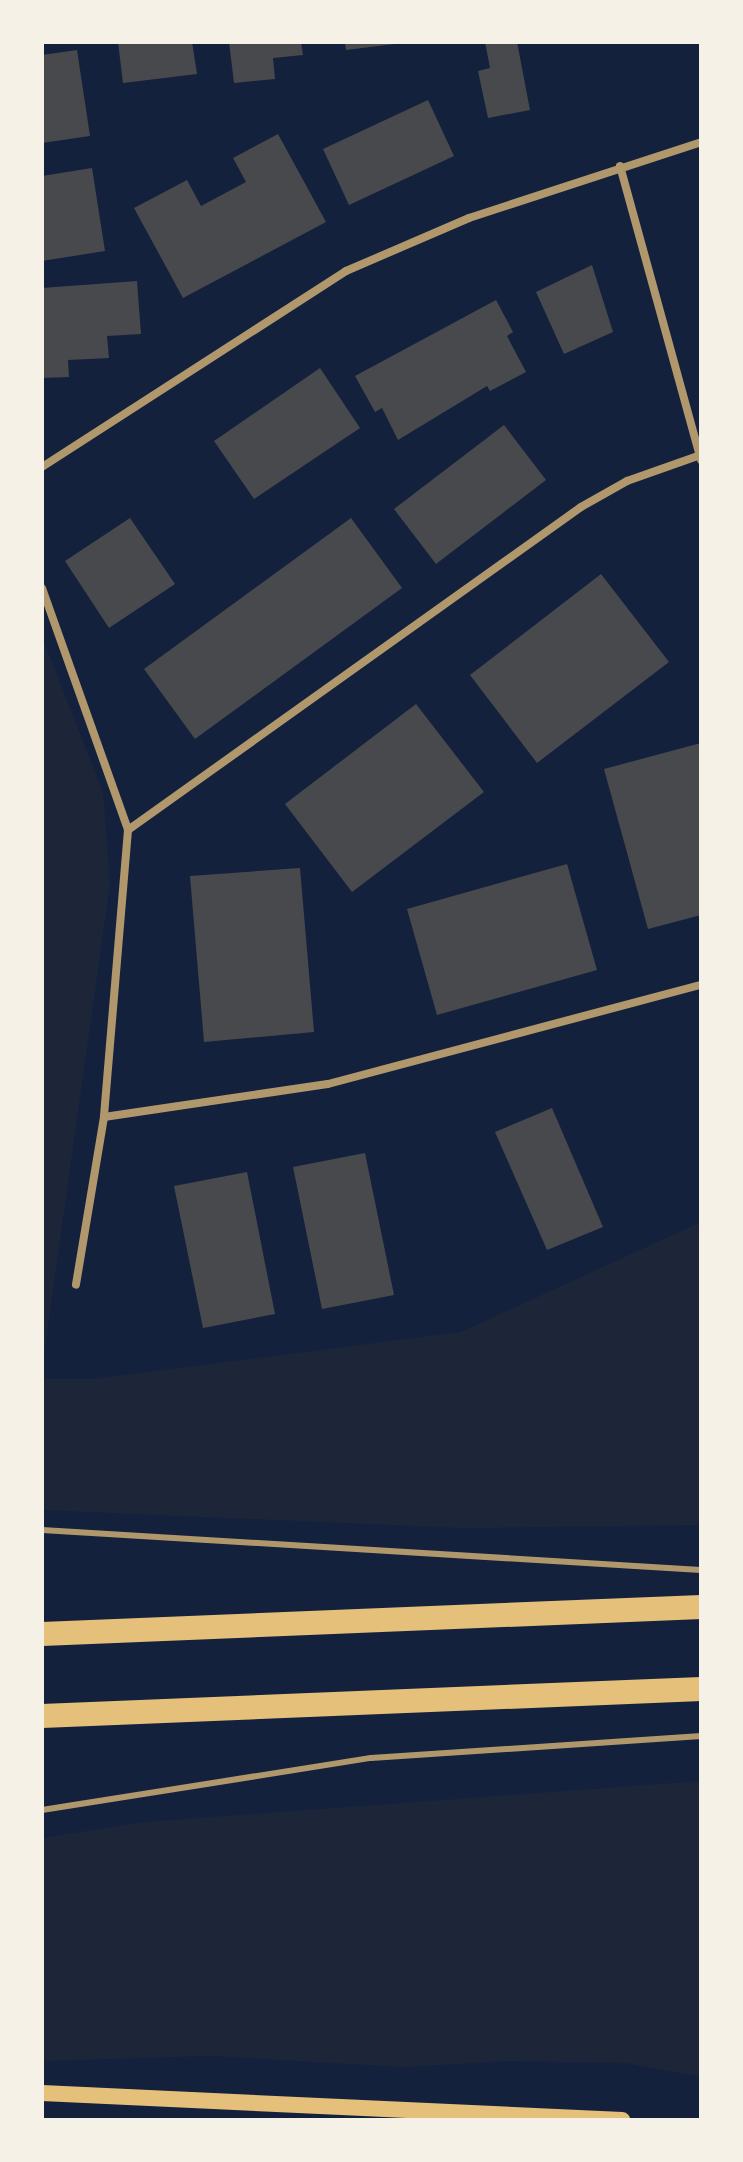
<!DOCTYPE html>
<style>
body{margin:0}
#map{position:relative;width:743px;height:2162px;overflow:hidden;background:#14213d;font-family:Cabin,sans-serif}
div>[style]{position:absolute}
.green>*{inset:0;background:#1d2539}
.building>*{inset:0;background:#48494c}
.service>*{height:6px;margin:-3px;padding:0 3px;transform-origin:3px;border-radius:3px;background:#b1986c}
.minor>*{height:8px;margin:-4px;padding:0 4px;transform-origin:4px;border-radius:4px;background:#b1986c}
.secondary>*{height:16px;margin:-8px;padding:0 8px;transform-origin:8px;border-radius:8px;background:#e5c07b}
.motorway>*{height:24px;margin:-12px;padding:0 12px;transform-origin:12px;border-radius:12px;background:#e5c07b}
span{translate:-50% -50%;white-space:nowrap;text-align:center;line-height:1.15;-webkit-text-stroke:8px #f6f1e7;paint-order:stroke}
.frame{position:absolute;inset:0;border:44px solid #f6f1e7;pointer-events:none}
</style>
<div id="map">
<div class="green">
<i style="clip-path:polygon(42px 637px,103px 792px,110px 884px,42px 1368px)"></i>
<i style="clip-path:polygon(701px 1222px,701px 1525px,461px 1528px,42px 1510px,42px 1379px,94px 1379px,461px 1332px)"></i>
<i style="clip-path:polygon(701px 1781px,701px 2077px,626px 2063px,508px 2061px,404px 2067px,210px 2056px,42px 2061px,42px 1838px,144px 1822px)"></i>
</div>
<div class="building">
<i style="clip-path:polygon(118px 42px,192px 42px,197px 74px,123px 83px)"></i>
<i style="clip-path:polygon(229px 42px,301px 42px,303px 55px,273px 58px,275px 79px,234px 83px)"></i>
<i style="clip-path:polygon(345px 42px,395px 42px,395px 44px,346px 50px)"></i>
<i style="clip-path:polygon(485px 42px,517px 42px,530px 110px,488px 118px,478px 71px,490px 68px)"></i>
<i style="clip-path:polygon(77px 50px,90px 136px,42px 143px,42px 55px)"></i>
<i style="clip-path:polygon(428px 100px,454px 156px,349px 205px,323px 149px)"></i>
<i style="clip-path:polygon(278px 134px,326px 222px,183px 298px,134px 208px,187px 180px,201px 206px,246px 182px,233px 158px)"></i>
<i style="clip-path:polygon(92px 168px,105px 251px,42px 261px,42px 176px)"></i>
<i style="clip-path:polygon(592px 265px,613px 332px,564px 354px,536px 292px)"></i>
<i style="clip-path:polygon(137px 281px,141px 334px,107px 336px,109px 358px,68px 360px,69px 377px,42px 378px,42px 288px)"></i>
<i style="clip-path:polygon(496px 300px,513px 332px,507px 336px,526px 372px,490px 391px,487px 386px,398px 440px,382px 408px,375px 412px,355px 376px)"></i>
<i style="clip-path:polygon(320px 368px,360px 428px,254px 499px,214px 441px)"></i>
<i style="clip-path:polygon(504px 425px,546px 480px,436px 564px,394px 509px)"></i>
<i style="clip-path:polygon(130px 518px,175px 584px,109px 628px,65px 561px)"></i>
<i style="clip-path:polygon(351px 518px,402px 588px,195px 739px,144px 669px)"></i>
<i style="clip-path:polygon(601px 574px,669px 662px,537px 763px,470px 675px)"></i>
<i style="clip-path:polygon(416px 704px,484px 792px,352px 892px,285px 804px)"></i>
<i style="clip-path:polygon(701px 743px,701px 915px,648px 929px,604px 769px)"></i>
<i style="clip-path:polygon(567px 864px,597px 970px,437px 1015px,407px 909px)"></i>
<i style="clip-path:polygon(300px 868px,314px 1032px,204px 1042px,190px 876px)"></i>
<i style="clip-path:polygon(552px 1108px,603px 1227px,547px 1250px,495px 1132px)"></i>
<i style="clip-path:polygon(365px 1153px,394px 1295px,322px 1309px,293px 1167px)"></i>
<i style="clip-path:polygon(247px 1172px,275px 1314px,203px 1328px,174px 1186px)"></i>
</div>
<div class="service">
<i style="left:42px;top:1530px;width:660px;rotate:3.47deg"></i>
<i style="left:42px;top:1810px;width:333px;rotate:-9deg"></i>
<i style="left:371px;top:1758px;width:331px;rotate:-3.8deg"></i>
</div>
<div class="minor">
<i style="left:620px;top:166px;width:305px;rotate:74.6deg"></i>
<i style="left:42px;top:467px;width:362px;rotate:-32.8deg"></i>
<i style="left:346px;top:271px;width:134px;rotate:-23.3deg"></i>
<i style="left:469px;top:218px;width:244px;rotate:-18.1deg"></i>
<i style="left:42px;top:588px;width:257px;rotate:70.4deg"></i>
<i style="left:128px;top:830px;width:288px;rotate:94.8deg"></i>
<i style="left:104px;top:1117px;width:170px;rotate:99.5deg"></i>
<i style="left:128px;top:830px;width:556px;rotate:-35.49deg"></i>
<i style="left:581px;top:507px;width:53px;rotate:-29.5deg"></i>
<i style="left:627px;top:481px;width:78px;rotate:-19.4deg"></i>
<i style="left:104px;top:1117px;width:226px;rotate:-8.4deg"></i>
<i style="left:328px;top:1084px;width:386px;rotate:-14.9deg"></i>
</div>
<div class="secondary">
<i style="left:42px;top:2093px;width:581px;rotate:2.67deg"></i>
</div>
<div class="motorway">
<i style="left:42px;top:1634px;width:660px;rotate:-2.35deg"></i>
<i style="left:42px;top:1716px;width:660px;rotate:-2.35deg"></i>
</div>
<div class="frame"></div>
</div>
